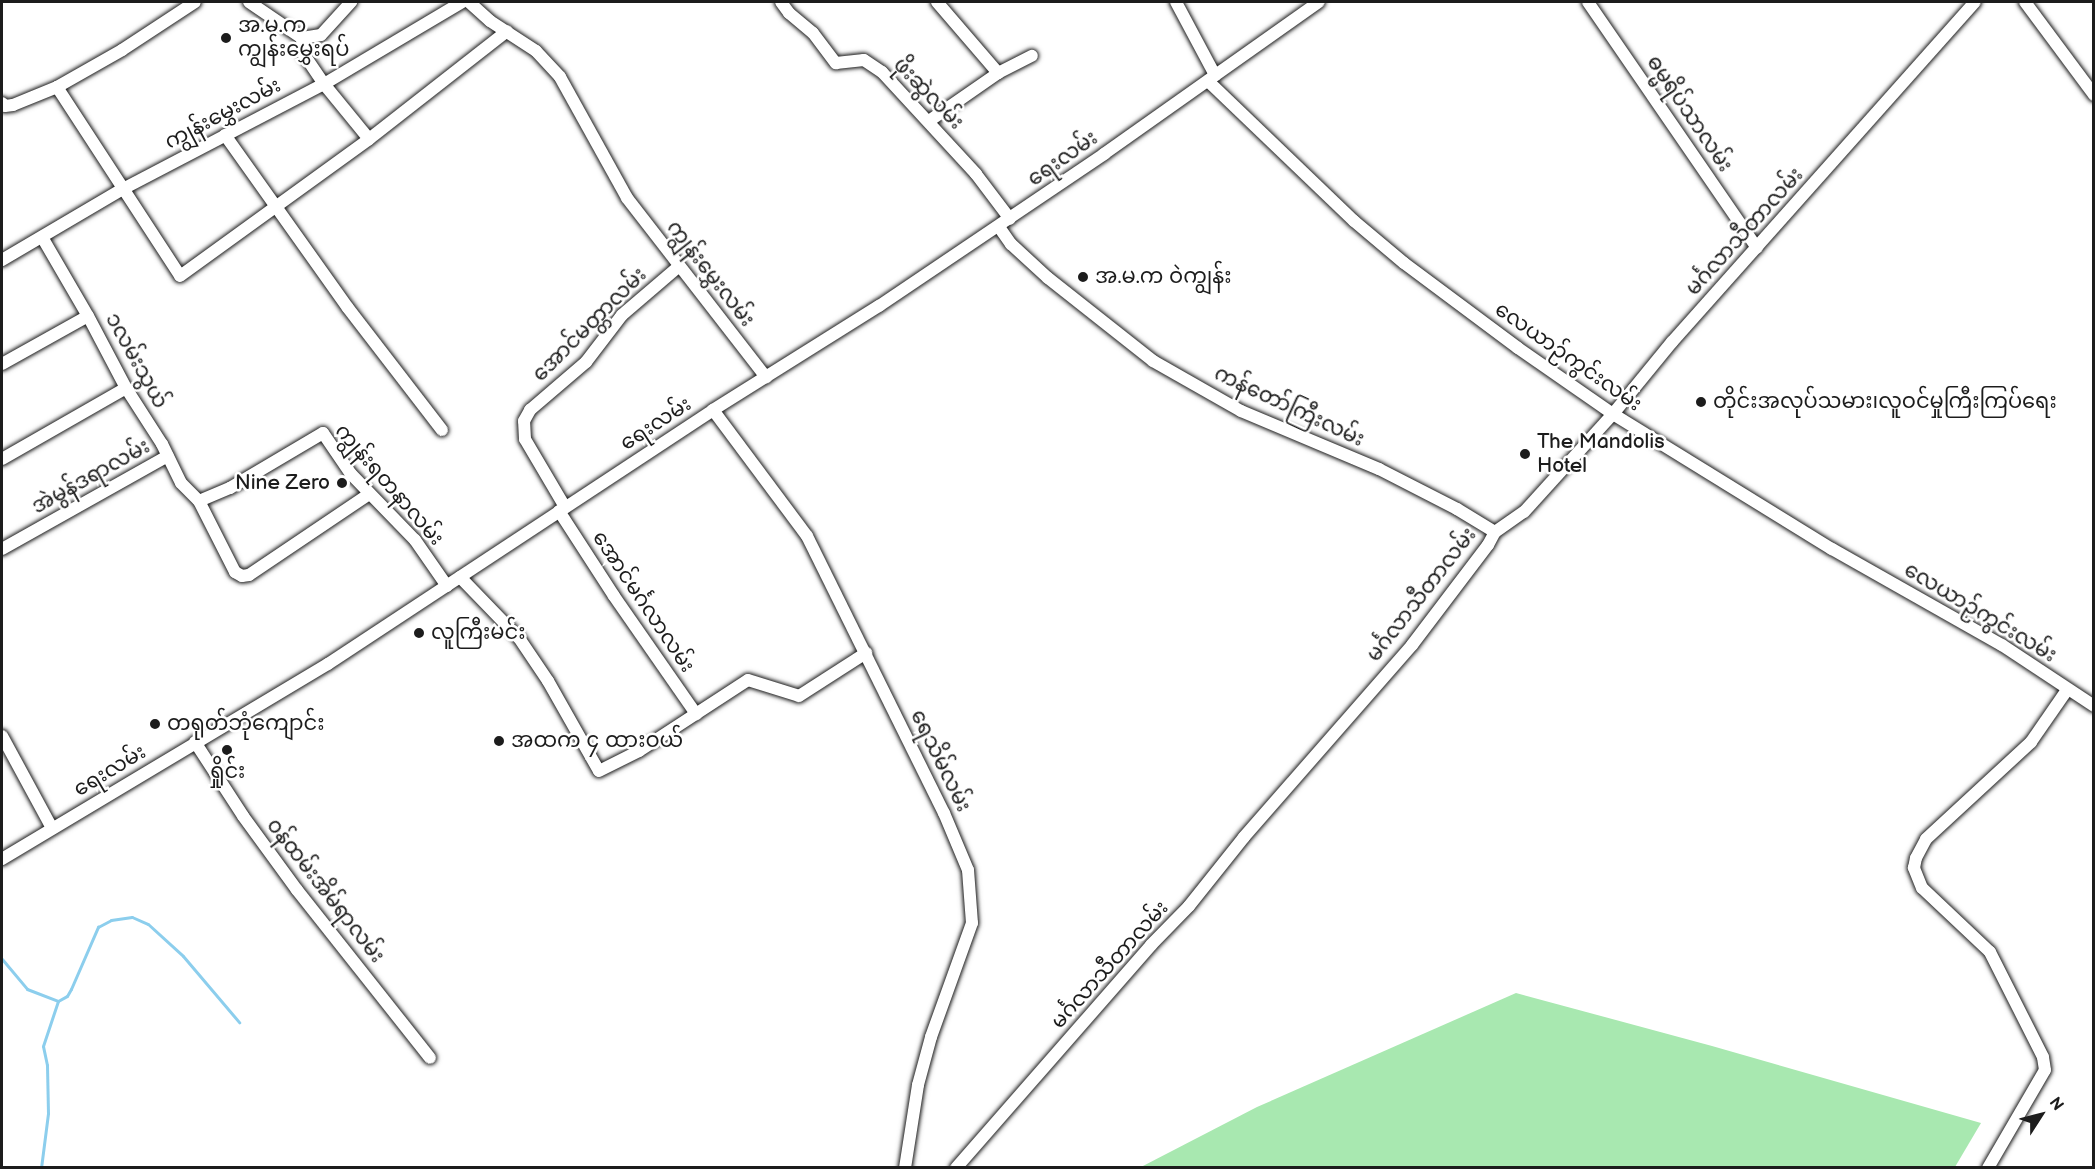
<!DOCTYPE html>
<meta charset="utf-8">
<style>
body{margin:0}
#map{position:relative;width:2095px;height:1169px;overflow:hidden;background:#fff;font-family:"Balsamiq Sans","Noto Sans Myanmar",sans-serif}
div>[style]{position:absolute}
.green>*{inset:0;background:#a8e8b0}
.stream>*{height:3px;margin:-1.5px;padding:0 1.5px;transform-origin:1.5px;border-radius:1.5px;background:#8cceed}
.roads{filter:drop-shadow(0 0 2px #1c1c1c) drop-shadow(0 0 2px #1c1c1c)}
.minor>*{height:12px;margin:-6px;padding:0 6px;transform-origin:6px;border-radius:6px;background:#fff}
.dots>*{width:16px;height:16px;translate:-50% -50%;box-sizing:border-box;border:3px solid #fff;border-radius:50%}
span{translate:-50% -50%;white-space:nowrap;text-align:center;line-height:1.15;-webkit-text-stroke:5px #fff;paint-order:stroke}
.poi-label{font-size:21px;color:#1c1c1c}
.left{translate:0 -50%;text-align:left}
.right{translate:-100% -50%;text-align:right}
.street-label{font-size:21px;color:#1c1c1c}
.frame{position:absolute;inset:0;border:3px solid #1c1c1c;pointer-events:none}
.north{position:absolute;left:2011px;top:1085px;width:60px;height:60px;-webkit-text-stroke:4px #fff;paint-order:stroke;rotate:54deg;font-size:16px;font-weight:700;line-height:24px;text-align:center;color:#1c1c1c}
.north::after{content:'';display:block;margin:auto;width:21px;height:27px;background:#1c1c1c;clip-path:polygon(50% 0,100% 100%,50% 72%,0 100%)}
</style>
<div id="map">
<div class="green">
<i style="clip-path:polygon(1516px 993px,1712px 1046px,1981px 1123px,1955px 1167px,1141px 1167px,1257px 1107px)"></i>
</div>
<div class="stream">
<i style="left:2px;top:959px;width:39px;rotate:50deg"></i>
<i style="left:27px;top:989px;width:33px;rotate:21deg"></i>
<i style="left:41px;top:1168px;width:55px;rotate:-82.7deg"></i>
<i style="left:48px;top:1113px;width:48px;rotate:-91.2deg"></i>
<i style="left:47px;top:1065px;width:19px;rotate:-102deg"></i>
<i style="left:43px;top:1046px;width:47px;rotate:-71.6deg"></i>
<i style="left:58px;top:1001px;width:10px;rotate:-29deg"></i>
<i style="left:67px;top:996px;width:8px;rotate:-60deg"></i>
<i style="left:71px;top:989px;width:68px;rotate:-66.5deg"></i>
<i style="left:98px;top:927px;width:15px;rotate:-28deg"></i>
<i style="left:111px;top:920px;width:21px;rotate:-8deg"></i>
<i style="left:132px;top:917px;width:17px;rotate:24deg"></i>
<i style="left:148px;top:924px;width:47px;rotate:42.4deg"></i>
<i style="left:183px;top:956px;width:87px;rotate:49.7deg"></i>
</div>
<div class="roads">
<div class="minor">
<i style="left:249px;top:2px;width:64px;rotate:34.2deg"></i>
<i style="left:302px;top:38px;width:19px;rotate:-9deg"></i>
<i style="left:321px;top:35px;width:45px;rotate:-47.7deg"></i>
<i style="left:469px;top:2px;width:28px;rotate:42deg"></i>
<i style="left:490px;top:21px;width:55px;rotate:33.1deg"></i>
<i style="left:536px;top:51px;width:35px;rotate:47deg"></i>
<i style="left:560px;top:77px;width:138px;rotate:61deg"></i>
<i style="left:627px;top:198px;width:227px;rotate:52.2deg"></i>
<i style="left:781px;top:2px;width:14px;rotate:54deg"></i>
<i style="left:789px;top:13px;width:31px;rotate:40deg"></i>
<i style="left:813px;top:33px;width:38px;rotate:53deg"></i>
<i style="left:836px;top:63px;width:28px;rotate:-6deg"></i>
<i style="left:864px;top:60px;width:22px;rotate:34deg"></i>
<i style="left:882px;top:72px;width:139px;rotate:47.3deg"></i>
<i style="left:976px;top:174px;width:56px;rotate:52.9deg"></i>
<i style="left:937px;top:2px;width:94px;rotate:49.3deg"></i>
<i style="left:1176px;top:2px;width:83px;rotate:61.9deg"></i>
<i style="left:1588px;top:2px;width:298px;rotate:55.5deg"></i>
<i style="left:2025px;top:2px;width:116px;rotate:53.4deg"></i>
<i style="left:302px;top:38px;width:15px;rotate:86deg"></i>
<i style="left:303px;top:53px;width:37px;rotate:56deg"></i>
<i style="left:324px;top:84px;width:71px;rotate:50.7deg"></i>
<i style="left:1208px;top:81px;width:202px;rotate:43.8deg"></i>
<i style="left:1354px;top:221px;width:65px;rotate:40deg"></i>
<i style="left:1404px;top:263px;width:142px;rotate:36.7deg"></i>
<i style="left:1518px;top:348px;width:116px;rotate:34.8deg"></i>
<i style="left:1613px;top:414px;width:257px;rotate:31.7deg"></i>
<i style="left:1832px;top:549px;width:195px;rotate:29.5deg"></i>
<i style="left:2002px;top:645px;width:110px;rotate:33.5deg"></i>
<i style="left:57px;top:87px;width:225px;rotate:56.9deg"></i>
<i style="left:180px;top:276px;width:233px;rotate:-35.9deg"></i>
<i style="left:369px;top:139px;width:175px;rotate:-38deg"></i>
<i style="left:2px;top:103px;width:4px;rotate:45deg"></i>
<i style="left:5px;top:106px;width:8px;rotate:-7deg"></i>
<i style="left:13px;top:105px;width:48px;rotate:-22.2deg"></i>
<i style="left:57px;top:87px;width:75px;rotate:-29.6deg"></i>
<i style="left:122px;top:50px;width:87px;rotate:-33.3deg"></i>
<i style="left:929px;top:121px;width:84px;rotate:-34.8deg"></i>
<i style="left:998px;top:73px;width:38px;rotate:-27deg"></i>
<i style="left:225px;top:135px;width:212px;rotate:54.6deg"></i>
<i style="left:348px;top:308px;width:154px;rotate:52.4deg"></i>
<i style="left:999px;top:227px;width:21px;rotate:55deg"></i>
<i style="left:1011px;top:244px;width:50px;rotate:42.6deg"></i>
<i style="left:1048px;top:278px;width:134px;rotate:38.3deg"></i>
<i style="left:1153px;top:361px;width:101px;rotate:29.6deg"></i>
<i style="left:1241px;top:411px;width:150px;rotate:22.8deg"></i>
<i style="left:1379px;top:469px;width:88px;rotate:27.1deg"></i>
<i style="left:1457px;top:509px;width:44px;rotate:31.2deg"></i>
<i style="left:42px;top:237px;width:91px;rotate:59.8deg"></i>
<i style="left:88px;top:316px;width:81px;rotate:62.2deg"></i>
<i style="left:126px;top:388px;width:67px;rotate:57.3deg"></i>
<i style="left:162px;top:444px;width:43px;rotate:64deg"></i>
<i style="left:181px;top:483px;width:25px;rotate:45deg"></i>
<i style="left:199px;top:501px;width:80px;rotate:63.1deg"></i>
<i style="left:235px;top:572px;width:8px;rotate:30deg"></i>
<i style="left:242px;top:576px;width:7px;rotate:-8deg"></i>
<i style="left:249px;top:575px;width:145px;rotate:-34deg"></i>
<i style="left:2px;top:260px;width:138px;rotate:-30.5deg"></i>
<i style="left:121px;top:190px;width:229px;rotate:-27.6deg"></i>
<i style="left:324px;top:84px;width:161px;rotate:-30.7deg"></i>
<i style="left:2px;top:364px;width:98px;rotate:-29.2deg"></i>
<i style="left:713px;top:410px;width:157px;rotate:53.3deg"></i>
<i style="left:807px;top:536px;width:309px;rotate:63.7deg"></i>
<i style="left:944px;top:813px;width:62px;rotate:67.2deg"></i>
<i style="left:968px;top:870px;width:53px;rotate:85.7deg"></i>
<i style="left:972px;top:923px;width:121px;rotate:109.8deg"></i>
<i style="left:931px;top:1037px;width:50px;rotate:105.2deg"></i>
<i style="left:918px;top:1085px;width:84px;rotate:98.9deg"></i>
<i style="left:2px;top:459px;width:143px;rotate:-29.8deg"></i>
<i style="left:199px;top:501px;width:34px;rotate:-23deg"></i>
<i style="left:230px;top:488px;width:108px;rotate:-30.6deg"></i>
<i style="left:323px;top:433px;width:50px;rotate:55.7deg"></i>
<i style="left:351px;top:474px;width:92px;rotate:45.9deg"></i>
<i style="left:415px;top:540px;width:56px;rotate:55.2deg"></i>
<i style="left:565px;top:507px;width:79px;rotate:-120.5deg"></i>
<i style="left:525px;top:439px;width:18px;rotate:-93deg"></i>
<i style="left:524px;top:421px;width:13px;rotate:-61deg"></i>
<i style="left:530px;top:410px;width:74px;rotate:-40.6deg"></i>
<i style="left:586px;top:362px;width:59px;rotate:-52.5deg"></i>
<i style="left:622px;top:315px;width:74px;rotate:-40.6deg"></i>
<i style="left:559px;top:511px;width:101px;rotate:57.1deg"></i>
<i style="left:614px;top:596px;width:144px;rotate:55.2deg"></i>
<i style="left:2px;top:549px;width:190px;rotate:-29.3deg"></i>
<i style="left:460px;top:577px;width:85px;rotate:46deg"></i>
<i style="left:519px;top:638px;width:52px;rotate:56deg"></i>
<i style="left:548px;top:681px;width:103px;rotate:60.5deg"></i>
<i style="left:599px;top:771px;width:45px;rotate:-26.6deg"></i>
<i style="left:639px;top:751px;width:130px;rotate:-33.1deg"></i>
<i style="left:748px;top:680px;width:53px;rotate:17.4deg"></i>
<i style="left:799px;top:696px;width:80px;rotate:-32.7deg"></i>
<i style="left:2px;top:736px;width:105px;rotate:61.5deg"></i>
<i style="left:195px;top:742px;width:88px;rotate:57deg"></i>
<i style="left:243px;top:816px;width:92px;rotate:53.9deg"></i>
<i style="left:297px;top:890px;width:214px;rotate:51.6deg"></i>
<i style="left:2px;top:859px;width:380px;rotate:-30.9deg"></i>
<i style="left:328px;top:664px;width:461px;rotate:-33.4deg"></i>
<i style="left:713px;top:410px;width:196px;rotate:-32.1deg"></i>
<i style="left:879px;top:306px;width:272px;rotate:-34deg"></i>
<i style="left:1104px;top:154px;width:263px;rotate:-35.3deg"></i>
<i style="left:956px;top:1168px;width:296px;rotate:-48.8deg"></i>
<i style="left:1151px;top:945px;width:54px;rotate:-45.7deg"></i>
<i style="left:1189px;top:906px;width:88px;rotate:-51.4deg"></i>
<i style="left:1244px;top:837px;width:255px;rotate:-48.8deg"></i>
<i style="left:1412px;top:645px;width:126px;rotate:-52.8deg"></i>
<i style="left:1488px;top:545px;width:15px;rotate:-62deg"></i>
<i style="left:1495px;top:532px;width:35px;rotate:-35deg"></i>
<i style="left:1524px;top:512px;width:132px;rotate:-47.8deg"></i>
<i style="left:1613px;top:414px;width:93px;rotate:-50.7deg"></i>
<i style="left:1672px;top:342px;width:455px;rotate:-48.3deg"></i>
<i style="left:1988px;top:1168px;width:113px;rotate:-59.8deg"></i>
<i style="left:2045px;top:1070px;width:13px;rotate:-99deg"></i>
<i style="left:2043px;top:1057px;width:118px;rotate:-116.8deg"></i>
<i style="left:1990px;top:952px;width:93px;rotate:-136.7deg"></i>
<i style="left:1922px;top:888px;width:22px;rotate:-112deg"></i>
<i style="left:1914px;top:868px;width:10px;rotate:-79deg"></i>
<i style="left:1916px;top:858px;width:21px;rotate:-62deg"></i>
<i style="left:1926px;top:839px;width:143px;rotate:-42.7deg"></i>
<i style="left:2031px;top:742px;width:63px;rotate:-55.3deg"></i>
</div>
</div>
<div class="dots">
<i style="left:226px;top:38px;background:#1c1c1c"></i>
<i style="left:1083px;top:277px;background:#1c1c1c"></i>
<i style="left:1701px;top:402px;background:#1c1c1c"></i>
<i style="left:1525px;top:454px;background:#1c1c1c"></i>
<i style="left:342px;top:483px;background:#1c1c1c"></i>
<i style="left:419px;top:633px;background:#1c1c1c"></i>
<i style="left:155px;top:724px;background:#1c1c1c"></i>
<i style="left:499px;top:741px;background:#1c1c1c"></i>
<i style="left:227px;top:750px;background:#1c1c1c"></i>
</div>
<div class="poi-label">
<span class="left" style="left:238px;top:38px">အ.မ.က<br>ကျွန်းမွှေးရပ်</span>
<span class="left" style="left:1095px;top:277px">အ.မ.က ဝဲကျွန်း</span>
<span class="left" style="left:1713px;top:402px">တိုင်းအလုပ်သမား၊လူဝင်မှုကြီးကြပ်ရေး</span>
<span class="left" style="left:1537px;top:454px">The Mandolis<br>Hotel</span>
<span class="right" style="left:330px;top:483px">Nine Zero</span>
<span class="left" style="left:431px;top:633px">လူကြီးမင်း</span>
<span class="left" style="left:167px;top:724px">တရုတ်ဘုံကျောင်း</span>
<span class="left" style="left:511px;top:741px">အထက ၄ ထားဝယ်</span>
<span style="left:227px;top:772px">ရှိုင်း</span>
</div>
<div class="street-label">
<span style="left:928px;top:94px;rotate:46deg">ဖိုးဆွဲလမ်း</span>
<span style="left:223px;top:114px;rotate:-28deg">ကျွန်းမွှေးလမ်း</span>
<span style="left:1689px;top:114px;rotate:56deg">ဓမ္မရိပ်သာလမ်း</span>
<span style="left:1063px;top:159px;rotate:-35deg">ရေးလမ်း</span>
<span style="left:1745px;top:232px;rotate:-48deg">မင်္ဂလာသီတာလမ်း</span>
<span style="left:710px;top:274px;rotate:52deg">ကျွန်းမွှေးလမ်း</span>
<span style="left:590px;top:325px;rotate:-45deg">အောင်မတ္တာလမ်း</span>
<span style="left:1568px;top:357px;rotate:35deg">လေယာဉ်ကွင်းလမ်း</span>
<span style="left:136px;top:361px;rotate:61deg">၁လမ်းသွယ်</span>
<span style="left:1289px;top:407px;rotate:25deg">ကန်တော်ကြီးလမ်း</span>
<span style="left:656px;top:424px;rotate:-33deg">ရေးလမ်း</span>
<span style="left:91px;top:477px;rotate:-29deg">အဲမွန်ဒရာလမ်း</span>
<span style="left:389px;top:485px;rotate:49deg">ကျွန်းရတနာလမ်း</span>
<span style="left:1422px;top:595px;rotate:-52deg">မင်္ဂလာသီတာလမ်း</span>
<span style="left:643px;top:602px;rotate:56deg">အောင်မင်္ဂလာလမ်း</span>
<span style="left:1980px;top:613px;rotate:31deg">လေယာဉ်ကွင်းလမ်း</span>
<span style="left:940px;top:761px;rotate:64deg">ရေသိမ်လမ်း</span>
<span style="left:110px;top:771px;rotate:-31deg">ရေးလမ်း</span>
<span style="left:325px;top:891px;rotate:52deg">၀န်ထမ်းအိမ်ရာလမ်း</span>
<span style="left:1110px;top:965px;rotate:-48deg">မင်္ဂလာသီတာလမ်း</span>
</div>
<div class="frame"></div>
<div class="north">N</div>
</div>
